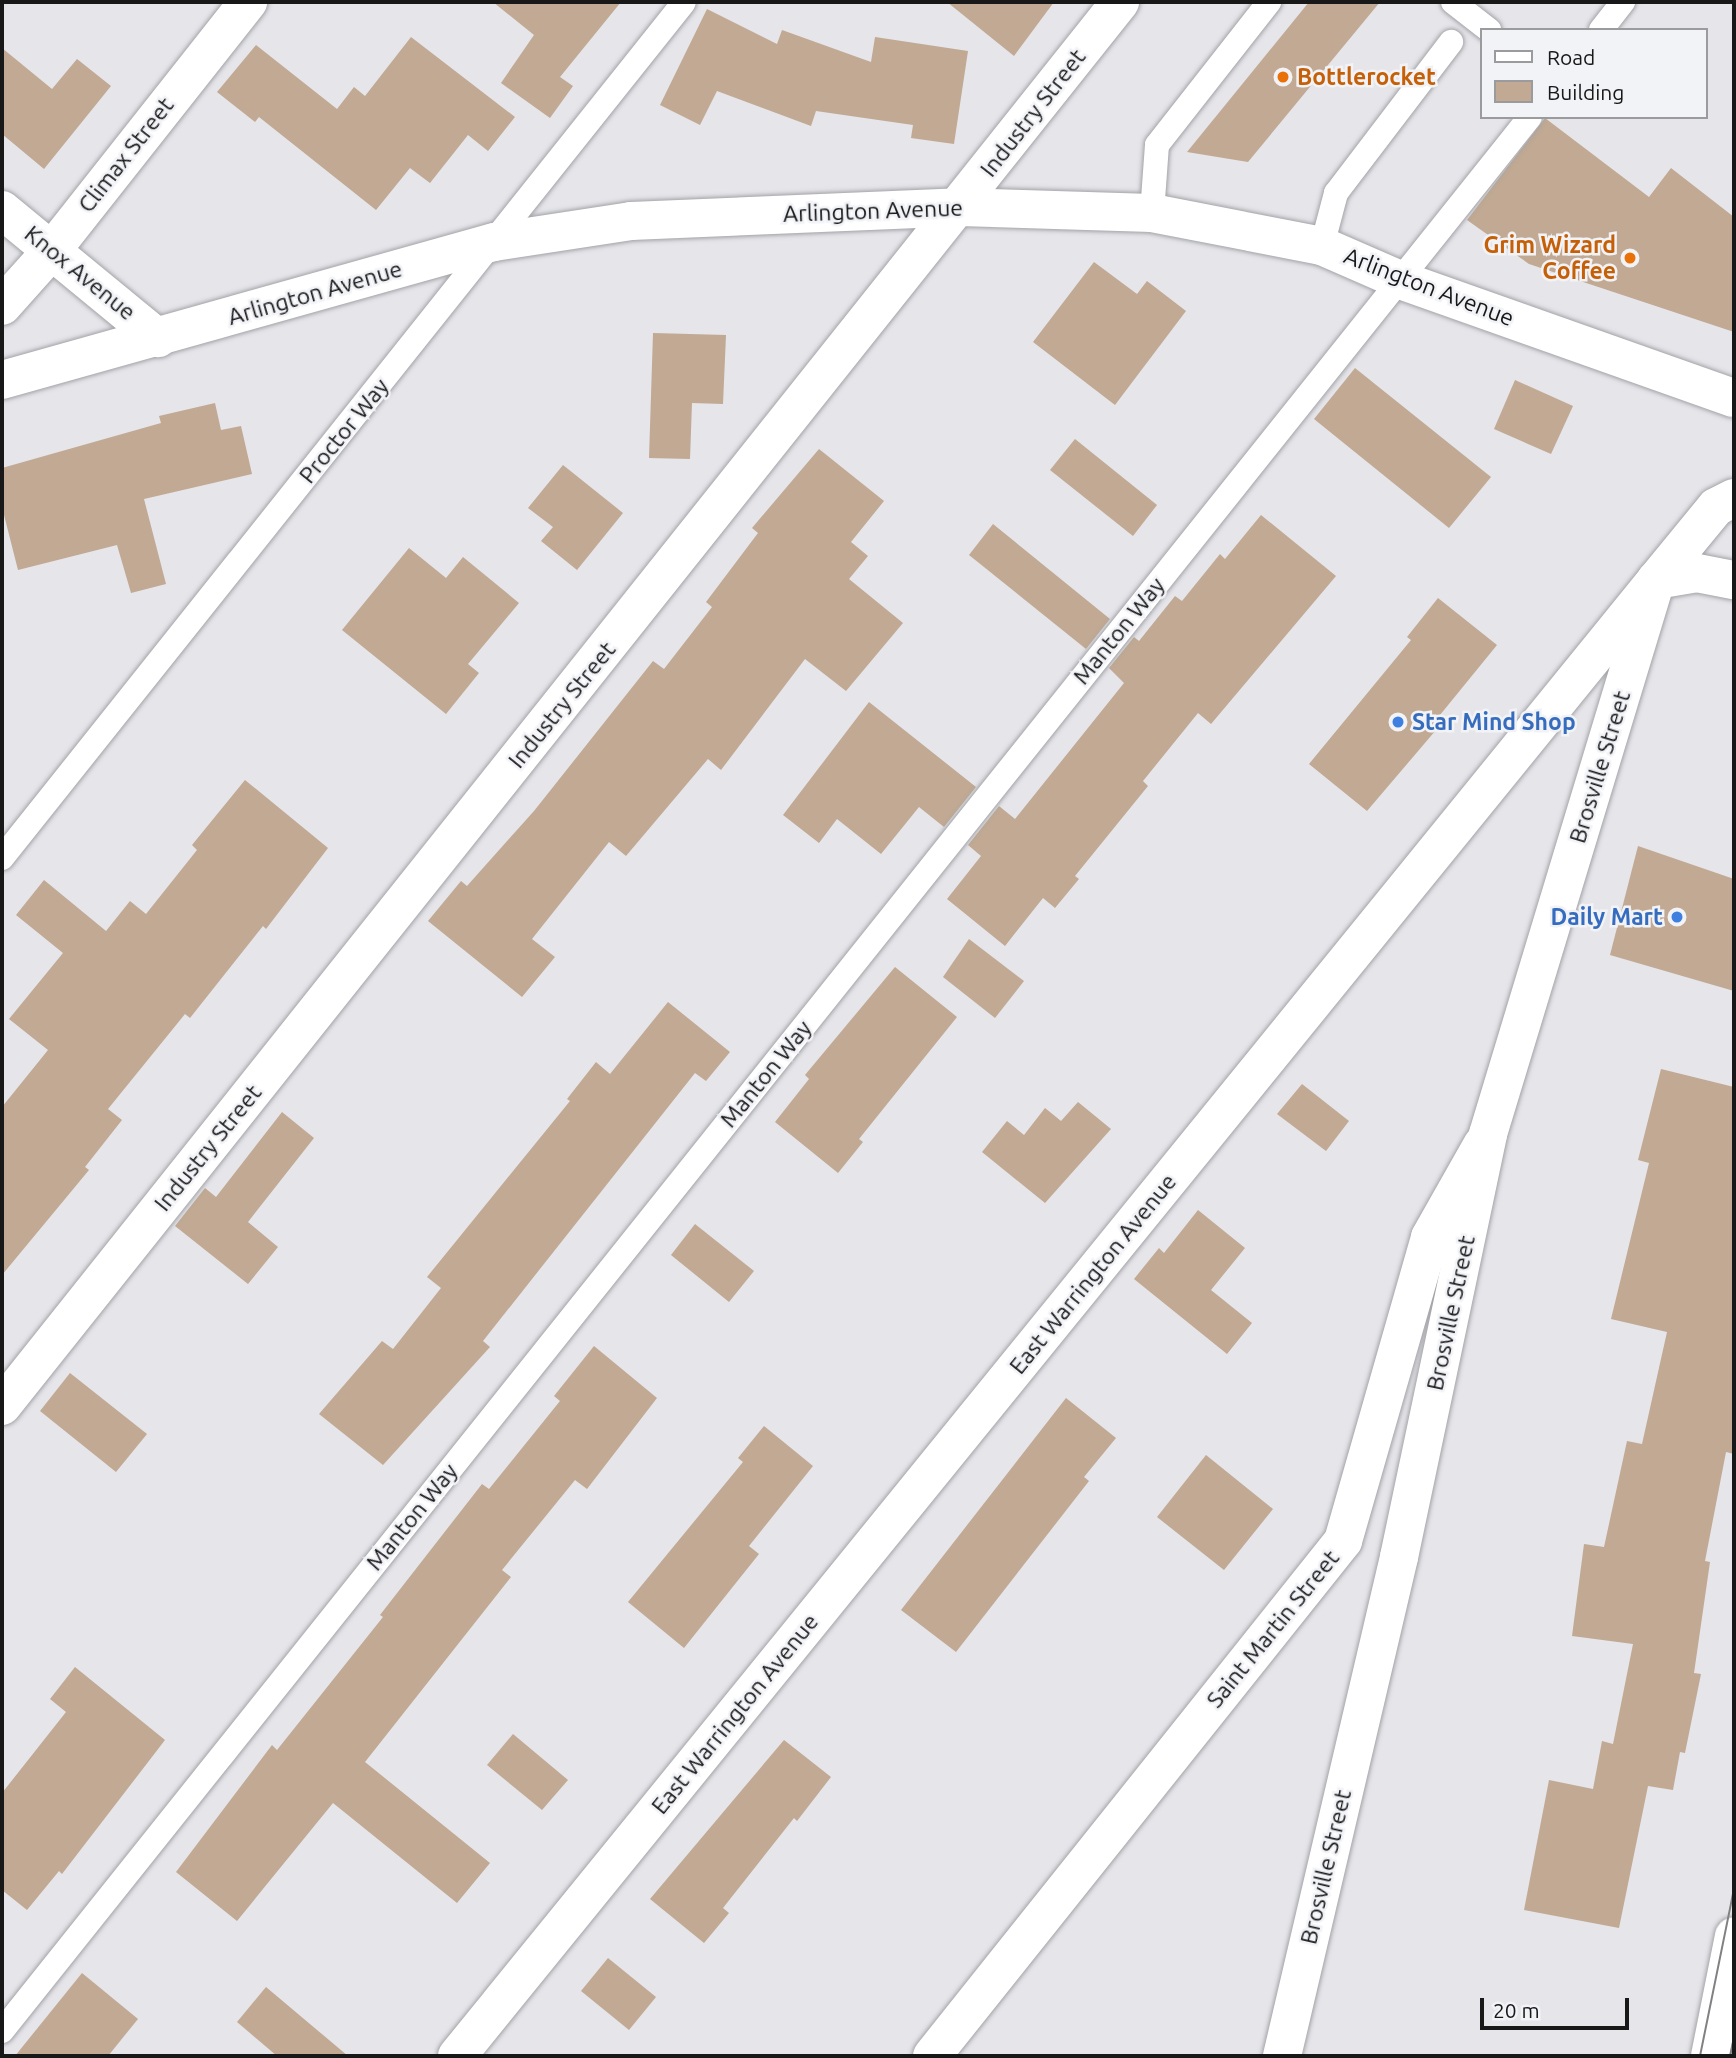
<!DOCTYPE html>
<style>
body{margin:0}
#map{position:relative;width:1736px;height:2058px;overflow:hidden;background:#e5e5ea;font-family:Ubuntu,sans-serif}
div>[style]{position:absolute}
.building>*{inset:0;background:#c1a993}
.roads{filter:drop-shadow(0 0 2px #a2a3a7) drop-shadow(0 0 2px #a2a3a7)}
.service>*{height:24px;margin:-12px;padding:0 12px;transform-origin:12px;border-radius:12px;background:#fff}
.minor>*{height:38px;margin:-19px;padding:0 19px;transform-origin:19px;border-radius:19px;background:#fff}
.tertiary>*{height:38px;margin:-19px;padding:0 19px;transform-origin:19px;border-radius:19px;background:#fff}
.secondary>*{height:38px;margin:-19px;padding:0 19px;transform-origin:19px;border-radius:19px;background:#fff}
.tram>*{height:2px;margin:-1px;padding:0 1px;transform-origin:1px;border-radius:1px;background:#818184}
.dots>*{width:19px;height:19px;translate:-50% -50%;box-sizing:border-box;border:4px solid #f2f3f7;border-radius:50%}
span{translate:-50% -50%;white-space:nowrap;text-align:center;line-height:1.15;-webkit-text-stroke:5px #f2f3f7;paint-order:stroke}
.food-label{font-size:23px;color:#c56008;font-weight:700}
.left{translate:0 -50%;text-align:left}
.right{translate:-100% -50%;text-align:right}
.street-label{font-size:23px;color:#181819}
.shop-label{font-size:23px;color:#366cbe;font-weight:700}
.frame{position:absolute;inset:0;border:4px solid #181819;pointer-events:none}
.legend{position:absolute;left:1480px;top:28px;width:228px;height:91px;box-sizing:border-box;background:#f2f3f7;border:2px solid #9b9b9e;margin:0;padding:9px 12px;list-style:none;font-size:21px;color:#181819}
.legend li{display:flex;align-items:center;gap:14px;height:35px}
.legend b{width:35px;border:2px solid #9b9b9e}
.scale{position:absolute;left:1480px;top:1998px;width:149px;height:32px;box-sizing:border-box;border:4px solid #181819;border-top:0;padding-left:9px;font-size:21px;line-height:24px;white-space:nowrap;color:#181819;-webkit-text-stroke:5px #f2f3f7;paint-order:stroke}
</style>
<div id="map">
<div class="building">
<i style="clip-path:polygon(493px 2px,621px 2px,560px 77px,573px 86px,550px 118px,501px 83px,534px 35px)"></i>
<i style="clip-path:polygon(947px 2px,1054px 2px,1014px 56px)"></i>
<i style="clip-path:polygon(1309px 2px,1380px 2px,1248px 162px,1187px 152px)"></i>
<i style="clip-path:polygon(707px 9px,777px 44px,782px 30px,871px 62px,875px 37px,968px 51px,954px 144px,911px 138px,913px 125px,816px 111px,811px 126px,717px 91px,700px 125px,660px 105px)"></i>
<i style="clip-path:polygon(411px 37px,515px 117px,488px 151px,468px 135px,430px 183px,410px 168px,376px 210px,259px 117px,255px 122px,217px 92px,256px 45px,337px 109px,354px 87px,365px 96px)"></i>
<i style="clip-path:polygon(2px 48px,52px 89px,77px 59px,111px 86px,44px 169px,2px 134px)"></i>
<i style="clip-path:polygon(1545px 118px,1649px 197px,1671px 168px,1734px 217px,1734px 332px,1529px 264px,1467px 220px)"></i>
<i style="clip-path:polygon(1094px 262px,1137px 294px,1147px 281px,1186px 311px,1115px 405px,1033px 342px)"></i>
<i style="clip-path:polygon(653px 333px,726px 335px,723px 404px,692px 403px,690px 459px,649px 458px)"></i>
<i style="clip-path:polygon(1355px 368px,1491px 477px,1449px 528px,1314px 419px)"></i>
<i style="clip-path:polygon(1515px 380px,1573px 406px,1551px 454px,1494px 429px)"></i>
<i style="clip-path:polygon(215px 403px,221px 430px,241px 426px,252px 474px,144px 499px,166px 584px,131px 593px,117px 545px,18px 570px,2px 507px,2px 468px,161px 423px,159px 416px)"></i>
<i style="clip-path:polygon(1075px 439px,1157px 505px,1133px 536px,1050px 470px)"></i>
<i style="clip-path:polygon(819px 449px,884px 501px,851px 542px,868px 556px,849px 579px,903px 623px,846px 691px,805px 659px,721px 770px,708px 759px,626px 856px,609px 842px,532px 939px,555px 957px,522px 997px,428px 921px,461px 881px,467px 886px,534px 811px,653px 661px,664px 669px,712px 607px,706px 602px,758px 533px,752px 528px)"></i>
<i style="clip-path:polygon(563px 465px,623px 513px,577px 570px,541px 541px,553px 527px,528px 508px)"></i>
<i style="clip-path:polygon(1261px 515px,1336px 576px,1211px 724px,1198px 713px,1143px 781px,1148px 786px,1075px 876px,1079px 879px,1055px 908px,1043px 898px,1005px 946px,947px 899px,981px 856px,968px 845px,999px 806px,1015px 819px,1124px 683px,1109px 668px,1134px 637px,1139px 641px,1175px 596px,1182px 601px,1220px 554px,1225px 559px)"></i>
<i style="clip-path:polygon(993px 524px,1110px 619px,1086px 649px,969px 555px)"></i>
<i style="clip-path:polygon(409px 548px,446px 578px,463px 557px,519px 603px,468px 664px,479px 673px,446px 714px,342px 630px)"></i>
<i style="clip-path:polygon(1438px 598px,1497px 645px,1431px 726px,1436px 730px,1367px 811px,1309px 764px,1411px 640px,1407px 637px)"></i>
<i style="clip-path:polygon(869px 702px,976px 787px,944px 827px,919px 807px,881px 854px,837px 819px,819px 843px,783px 815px)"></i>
<i style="clip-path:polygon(245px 780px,328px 848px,266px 929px,263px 926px,190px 1018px,185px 1014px,108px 1109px,122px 1120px,85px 1167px,89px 1170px,2px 1275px,2px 1107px,48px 1050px,9px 1019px,63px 953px,16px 915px,44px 880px,106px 931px,130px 901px,146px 914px,197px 850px,192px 845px)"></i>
<i style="clip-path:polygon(1638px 846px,1734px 879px,1734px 991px,1610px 955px)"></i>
<i style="clip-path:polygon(969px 939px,1024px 981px,995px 1018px,943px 977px)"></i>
<i style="clip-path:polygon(895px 967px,957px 1017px,859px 1139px,863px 1142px,838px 1173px,775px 1122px,809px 1079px,805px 1075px)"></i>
<i style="clip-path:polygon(668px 1002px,730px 1052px,706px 1081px,695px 1073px,483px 1341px,490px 1347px,383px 1465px,319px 1414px,382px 1341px,393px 1349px,441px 1288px,427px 1277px,570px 1101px,567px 1099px,596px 1062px,610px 1074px)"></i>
<i style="clip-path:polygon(1661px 1069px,1734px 1087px,1734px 1454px,1726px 1452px,1705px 1561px,1710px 1562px,1694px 1673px,1701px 1674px,1685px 1753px,1680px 1752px,1673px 1790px,1648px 1786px,1619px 1928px,1524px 1910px,1549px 1780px,1593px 1789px,1602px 1741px,1613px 1744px,1633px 1644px,1572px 1636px,1584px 1544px,1604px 1547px,1627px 1441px,1642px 1444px,1667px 1332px,1611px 1319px,1649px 1163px,1638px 1160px)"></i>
<i style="clip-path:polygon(1302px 1084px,1349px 1121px,1326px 1151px,1277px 1114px)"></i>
<i style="clip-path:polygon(1078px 1102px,1111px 1129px,1045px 1203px,982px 1152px,1007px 1121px,1024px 1135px,1045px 1108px,1061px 1121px)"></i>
<i style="clip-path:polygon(282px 1112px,314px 1138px,248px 1222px,278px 1247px,248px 1284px,175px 1226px,205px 1188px,216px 1197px)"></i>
<i style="clip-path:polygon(1198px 1210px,1245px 1248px,1211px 1290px,1252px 1323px,1227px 1354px,1134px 1279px,1159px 1248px,1164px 1253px)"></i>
<i style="clip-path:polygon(695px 1224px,754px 1271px,729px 1302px,671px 1255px)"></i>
<i style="clip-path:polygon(594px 1346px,657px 1398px,587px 1489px,575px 1480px,502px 1570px,511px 1577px,365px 1762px,490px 1863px,457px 1903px,333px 1803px,237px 1921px,176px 1872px,272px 1745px,277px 1750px,383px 1617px,380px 1615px,482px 1484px,489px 1489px,560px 1401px,554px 1396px)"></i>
<i style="clip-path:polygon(70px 1373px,147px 1434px,116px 1472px,40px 1411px)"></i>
<i style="clip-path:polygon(1066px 1398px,1116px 1438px,1084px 1477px,1089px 1481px,956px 1652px,901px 1610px)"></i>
<i style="clip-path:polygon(764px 1426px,813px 1466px,749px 1546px,759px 1554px,684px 1648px,628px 1602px,743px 1462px,738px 1458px)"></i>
<i style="clip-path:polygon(1206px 1455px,1273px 1509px,1224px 1570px,1157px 1517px)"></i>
<i style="clip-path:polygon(75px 1667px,165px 1740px,62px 1874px,59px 1871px,27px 1910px,2px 1890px,2px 1793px,66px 1712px,50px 1699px)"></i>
<i style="clip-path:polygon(513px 1734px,568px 1780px,542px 1810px,487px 1765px)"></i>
<i style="clip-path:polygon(784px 1740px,831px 1777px,797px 1821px,794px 1818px,723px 1908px,729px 1913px,704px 1943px,650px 1899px)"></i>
<i style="clip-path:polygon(608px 1958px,656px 1997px,629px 2030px,581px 1991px)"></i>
<i style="clip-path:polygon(82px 1973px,138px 2019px,108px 2056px,15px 2056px)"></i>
<i style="clip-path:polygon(266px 1987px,348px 2056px,277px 2056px,237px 2022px)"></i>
</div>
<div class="roads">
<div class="service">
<i style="left:1453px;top:2px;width:46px;rotate:37.9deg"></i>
<i style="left:1601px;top:30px;width:36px;rotate:-52deg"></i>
<i style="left:1152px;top:213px;width:68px;rotate:-85.8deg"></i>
<i style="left:1157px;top:145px;width:182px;rotate:-51.9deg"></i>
<i style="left:1322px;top:246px;width:55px;rotate:-75.2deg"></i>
<i style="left:1336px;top:193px;width:190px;rotate:-52.7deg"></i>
<i style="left:2px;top:858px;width:1094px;rotate:-51.45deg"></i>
<i style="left:2px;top:2031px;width:2449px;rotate:-51.4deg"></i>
</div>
<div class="minor">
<i style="left:2px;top:210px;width:202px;rotate:39.4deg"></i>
<i style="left:2px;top:306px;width:76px;rotate:-48.2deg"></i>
<i style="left:53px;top:249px;width:315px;rotate:-51.7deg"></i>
<i style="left:2px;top:1406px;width:1795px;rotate:-51.47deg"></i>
<i style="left:457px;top:2056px;width:1902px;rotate:-50.91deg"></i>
<i style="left:932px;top:2056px;width:659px;rotate:-51.41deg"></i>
<i style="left:1343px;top:1541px;width:316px;rotate:-74deg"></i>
<i style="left:1430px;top:1237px;width:106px;rotate:-60.5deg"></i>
</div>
<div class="tertiary">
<i style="left:1282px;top:2056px;width:513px;rotate:-76.8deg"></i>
<i style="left:1399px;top:1557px;width:432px;rotate:-78.1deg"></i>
<i style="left:1488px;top:1134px;width:579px;rotate:-73.13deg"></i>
<i style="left:1656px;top:580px;width:94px;rotate:-50.6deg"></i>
<i style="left:1716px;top:507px;width:20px;rotate:-27deg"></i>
</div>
<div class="secondary">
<i style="left:2px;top:380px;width:511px;rotate:-15.67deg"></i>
<i style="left:494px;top:242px;width:139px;rotate:-8.7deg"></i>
<i style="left:631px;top:221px;width:328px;rotate:-2.4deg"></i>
<i style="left:959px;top:207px;width:193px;rotate:1.8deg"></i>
<i style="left:1152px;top:213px;width:173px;rotate:11deg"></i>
<i style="left:1322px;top:246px;width:85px;rotate:23.6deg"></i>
<i style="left:1400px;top:280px;width:354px;rotate:19.5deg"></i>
<i style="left:1656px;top:580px;width:42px;rotate:-9.7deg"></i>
<i style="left:1697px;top:573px;width:38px;rotate:11deg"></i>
<i style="left:1710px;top:2056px;width:122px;rotate:-78.7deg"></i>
</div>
</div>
<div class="tram">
<i style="left:1700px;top:2056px;width:170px;rotate:-78.5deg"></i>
<i style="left:1730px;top:2056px;width:19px;rotate:-78deg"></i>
</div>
<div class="dots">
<i style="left:1283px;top:77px;background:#e8710a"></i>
<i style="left:1630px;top:258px;background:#e8710a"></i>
<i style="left:1398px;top:722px;background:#3f7fe0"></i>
<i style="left:1677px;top:917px;background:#3f7fe0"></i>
</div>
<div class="food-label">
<span class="left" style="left:1297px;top:77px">Bottlerocket</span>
<span class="right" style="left:1616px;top:258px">Grim Wizard<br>Coffee</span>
</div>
<div class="street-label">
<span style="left:1033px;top:113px;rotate:-52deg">Industry Street</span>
<span style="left:126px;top:155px;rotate:-52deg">Climax Street</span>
<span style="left:873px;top:211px;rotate:-2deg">Arlington Avenue</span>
<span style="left:80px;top:273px;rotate:39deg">Knox Avenue</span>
<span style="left:1429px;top:287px;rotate:21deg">Arlington Avenue</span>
<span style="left:315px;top:293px;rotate:-16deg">Arlington Avenue</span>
<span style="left:344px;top:431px;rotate:-51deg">Proctor Way</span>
<span style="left:1119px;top:631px;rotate:-51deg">Manton Way</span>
<span style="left:562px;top:705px;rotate:-51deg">Industry Street</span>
<span style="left:1600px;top:767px;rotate:-73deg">Brosville Street</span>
<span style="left:766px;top:1074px;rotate:-51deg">Manton Way</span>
<span style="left:208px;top:1148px;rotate:-51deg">Industry Street</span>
<span style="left:1093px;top:1274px;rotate:-51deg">East Warrington Avenue</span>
<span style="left:1451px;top:1313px;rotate:-78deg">Brosville Street</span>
<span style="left:412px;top:1517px;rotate:-51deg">Manton Way</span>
<span style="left:1273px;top:1629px;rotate:-51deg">Saint Martin Street</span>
<span style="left:735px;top:1714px;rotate:-51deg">East Warrington Avenue</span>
<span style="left:1326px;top:1867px;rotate:-77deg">Brosville Street</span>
</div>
<div class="shop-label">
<span class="left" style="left:1412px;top:722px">Star Mind Shop</span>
<span class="right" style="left:1663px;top:917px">Daily Mart</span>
</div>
<div class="frame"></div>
<ul class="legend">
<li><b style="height:9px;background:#fff"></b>Road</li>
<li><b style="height:19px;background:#c1a993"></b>Building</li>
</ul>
<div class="scale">20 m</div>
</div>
